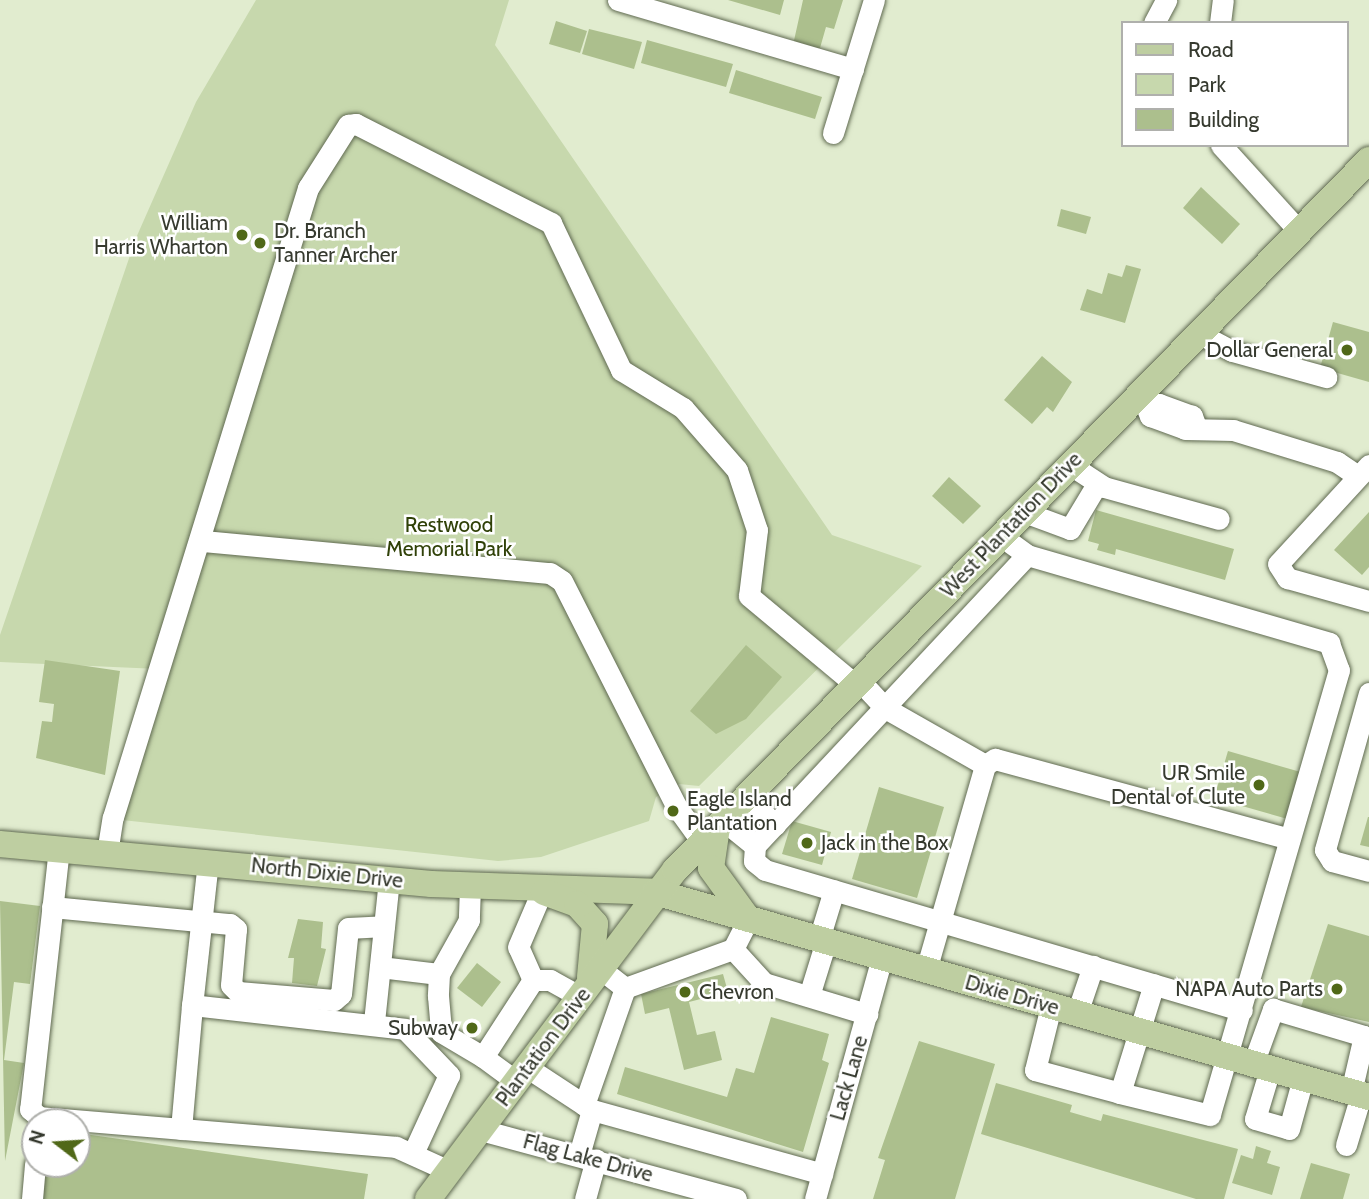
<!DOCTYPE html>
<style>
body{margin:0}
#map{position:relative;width:1369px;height:1199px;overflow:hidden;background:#e1eccf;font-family:Cabin,sans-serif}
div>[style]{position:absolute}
.green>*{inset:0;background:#c7d8ad}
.building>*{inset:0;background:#acbf8d}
.roads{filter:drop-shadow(0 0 2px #606a51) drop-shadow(0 0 2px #606a51)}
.minor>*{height:21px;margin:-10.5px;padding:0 10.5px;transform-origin:10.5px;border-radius:10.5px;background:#fff}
.major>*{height:26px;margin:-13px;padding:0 13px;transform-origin:13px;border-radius:13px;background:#becea1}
.dots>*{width:19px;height:19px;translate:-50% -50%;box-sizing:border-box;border:4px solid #fff;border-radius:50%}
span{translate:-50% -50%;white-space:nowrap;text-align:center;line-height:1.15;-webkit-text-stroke:5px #fff;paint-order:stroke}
.poi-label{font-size:21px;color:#363a2f}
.right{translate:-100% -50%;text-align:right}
.left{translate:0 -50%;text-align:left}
.park-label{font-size:21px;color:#304108}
.street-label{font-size:21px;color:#363a2f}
.legend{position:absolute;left:1121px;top:21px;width:228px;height:126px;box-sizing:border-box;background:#fff;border:2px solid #afb0ac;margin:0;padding:9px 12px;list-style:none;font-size:21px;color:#363a2f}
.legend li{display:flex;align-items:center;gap:14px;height:35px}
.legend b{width:35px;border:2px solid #afb0ac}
.north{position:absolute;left:21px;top:1108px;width:70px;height:70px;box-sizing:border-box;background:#fff;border:2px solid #afb0ac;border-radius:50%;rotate:287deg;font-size:19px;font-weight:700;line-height:28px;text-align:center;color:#363a2f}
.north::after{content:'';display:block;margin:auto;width:24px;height:32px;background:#506818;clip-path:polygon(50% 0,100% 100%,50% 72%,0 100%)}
</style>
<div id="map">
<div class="green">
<i style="clip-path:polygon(256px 0,509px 0,495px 45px,832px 535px,922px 566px,699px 786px,679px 784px,656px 797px,649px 821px,541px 857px,498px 861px,122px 820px,159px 669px,0 662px,0 635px,136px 238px,196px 102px)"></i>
</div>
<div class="building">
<i style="clip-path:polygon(728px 0,784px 0,780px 15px)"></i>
<i style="clip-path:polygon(803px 0,843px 0,834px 29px,826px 27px,820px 48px,811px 51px,793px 45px)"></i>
<i style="clip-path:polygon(556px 21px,587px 31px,580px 53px,549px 44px)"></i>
<i style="clip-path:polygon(589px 29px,642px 42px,634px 69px,582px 54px)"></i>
<i style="clip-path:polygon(647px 40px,733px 64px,726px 87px,641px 63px)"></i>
<i style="clip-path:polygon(736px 70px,822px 97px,815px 119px,729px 93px)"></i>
<i style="clip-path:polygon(1201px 187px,1240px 224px,1222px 244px,1183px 208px)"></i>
<i style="clip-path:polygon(1061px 209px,1091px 217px,1086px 234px,1057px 226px)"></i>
<i style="clip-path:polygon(1126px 265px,1141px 269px,1125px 323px,1080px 310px,1087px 289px,1102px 294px,1108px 273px,1122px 277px)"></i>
<i style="clip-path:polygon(1333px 322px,1369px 332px,1369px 382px,1320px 368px)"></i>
<i style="clip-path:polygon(1042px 356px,1072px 382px,1053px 412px,1047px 407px,1032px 424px,1004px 400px)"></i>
<i style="clip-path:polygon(949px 477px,981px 506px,963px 524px,932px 496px)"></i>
<i style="clip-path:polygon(1096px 510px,1234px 549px,1225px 580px,1116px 549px,1115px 555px,1097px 550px,1099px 544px,1088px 541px)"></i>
<i style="clip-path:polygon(1369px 512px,1369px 567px,1362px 575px,1334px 550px)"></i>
<i style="clip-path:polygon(746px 645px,782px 677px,746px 719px,716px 734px,690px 711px)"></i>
<i style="clip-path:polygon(45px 660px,120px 671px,105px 775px,36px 758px,42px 721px,52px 722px,54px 704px,39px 702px)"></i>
<i style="clip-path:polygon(1228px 751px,1304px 773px,1291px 820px,1214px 798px)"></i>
<i style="clip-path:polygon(879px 787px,944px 807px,917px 898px,852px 879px)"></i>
<i style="clip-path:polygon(1368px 817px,1369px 817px,1369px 847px,1360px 845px)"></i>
<i style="clip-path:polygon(792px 821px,831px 832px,822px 865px,782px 854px)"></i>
<i style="clip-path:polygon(0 901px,40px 906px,30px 984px,14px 982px,4px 1060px,24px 1063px,5px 1161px)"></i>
<i style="clip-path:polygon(298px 919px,323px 922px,321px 948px,326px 949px,317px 986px,292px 983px,294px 958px,288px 958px)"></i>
<i style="clip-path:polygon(1328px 924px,1369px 936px,1369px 1022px,1301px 1007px)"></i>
<i style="clip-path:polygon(477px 963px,501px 982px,482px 1007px,457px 988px)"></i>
<i style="clip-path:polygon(723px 974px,728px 992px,689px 1002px,697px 1035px,715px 1031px,722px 1060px,684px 1070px,669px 1008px,645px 1014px,641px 994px)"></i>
<i style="clip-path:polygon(771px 1017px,829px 1034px,822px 1060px,829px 1063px,803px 1152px,617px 1094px,625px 1067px,727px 1097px,736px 1068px,754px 1073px)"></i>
<i style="clip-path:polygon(919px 1041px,995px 1064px,955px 1199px,873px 1199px,885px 1160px,878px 1158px)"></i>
<i style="clip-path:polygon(996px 1083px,1072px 1105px,1070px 1112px,1101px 1121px,1103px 1114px,1238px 1149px,1224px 1199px,1196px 1199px,981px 1134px)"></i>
<i style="clip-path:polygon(77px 1133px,368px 1174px,364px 1199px,42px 1199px,46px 1164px,77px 1164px)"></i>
<i style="clip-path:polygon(1256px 1146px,1271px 1151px,1267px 1163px,1280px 1167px,1272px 1195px,1232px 1183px,1241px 1155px,1253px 1159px)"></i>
<i style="clip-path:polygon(1311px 1163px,1350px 1174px,1343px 1199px,1300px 1199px)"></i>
</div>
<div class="roads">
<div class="minor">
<i style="left:618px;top:0;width:245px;rotate:16.4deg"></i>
<i style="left:1154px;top:23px;width:26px;rotate:-62deg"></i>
<i style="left:1220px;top:23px;width:23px;rotate:-83deg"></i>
<i style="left:833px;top:133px;width:139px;rotate:-72.9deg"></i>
<i style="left:1221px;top:145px;width:116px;rotate:47.8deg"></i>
<i style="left:1198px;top:333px;width:38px;rotate:28deg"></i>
<i style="left:1232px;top:351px;width:98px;rotate:15.5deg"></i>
<i style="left:1195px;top:424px;width:9px;rotate:-111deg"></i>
<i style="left:1192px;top:416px;width:35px;rotate:-160deg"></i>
<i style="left:1159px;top:404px;width:13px;rotate:171deg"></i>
<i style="left:1146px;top:406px;width:11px;rotate:68deg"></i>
<i style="left:1150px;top:416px;width:37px;rotate:20deg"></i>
<i style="left:1185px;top:429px;width:48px;rotate:1.2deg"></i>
<i style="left:1233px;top:430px;width:109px;rotate:17.1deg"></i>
<i style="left:1337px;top:462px;width:25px;rotate:34deg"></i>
<i style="left:1069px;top:464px;width:42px;rotate:33.3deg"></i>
<i style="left:1104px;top:487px;width:119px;rotate:15.5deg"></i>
<i style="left:1369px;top:465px;width:134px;rotate:132.6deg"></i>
<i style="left:1278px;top:564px;width:17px;rotate:57deg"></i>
<i style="left:1287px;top:578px;width:85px;rotate:15.7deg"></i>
<i style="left:1024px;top:512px;width:49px;rotate:20.3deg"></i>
<i style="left:1070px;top:529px;width:52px;rotate:-59deg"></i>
<i style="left:1001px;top:536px;width:32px;rotate:36deg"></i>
<i style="left:1027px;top:555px;width:315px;rotate:16.2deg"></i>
<i style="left:1329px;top:643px;width:29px;rotate:70deg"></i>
<i style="left:1339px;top:670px;width:463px;rotate:106.2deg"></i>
<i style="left:1210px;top:1115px;width:93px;rotate:-166.3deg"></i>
<i style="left:203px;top:541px;width:348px;rotate:5.3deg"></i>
<i style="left:550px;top:573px;width:14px;rotate:34deg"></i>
<i style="left:562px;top:581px;width:252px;rotate:63.1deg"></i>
<i style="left:676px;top:806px;width:44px;rotate:54.2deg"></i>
<i style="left:1027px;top:555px;width:398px;rotate:133.1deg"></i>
<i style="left:755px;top:846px;width:15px;rotate:94deg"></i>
<i style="left:754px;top:861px;width:14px;rotate:39deg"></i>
<i style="left:765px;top:870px;width:497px;rotate:16.4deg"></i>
<i style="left:860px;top:681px;width:37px;rotate:47deg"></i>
<i style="left:885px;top:708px;width:115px;rotate:29.7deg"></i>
<i style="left:1369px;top:693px;width:163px;rotate:105.7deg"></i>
<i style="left:1325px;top:850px;width:13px;rotate:58deg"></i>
<i style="left:1332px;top:861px;width:38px;rotate:15deg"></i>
<i style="left:746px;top:796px;width:41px;rotate:45deg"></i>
<i style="left:723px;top:820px;width:41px;rotate:39.1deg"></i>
<i style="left:59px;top:848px;width:263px;rotate:96.3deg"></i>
<i style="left:30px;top:1109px;width:12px;rotate:42deg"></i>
<i style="left:39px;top:1117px;width:358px;rotate:4.8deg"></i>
<i style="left:396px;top:1147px;width:58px;rotate:24.4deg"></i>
<i style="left:107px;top:853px;width:36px;rotate:-81deg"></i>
<i style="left:113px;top:817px;width:659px;rotate:-72.78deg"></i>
<i style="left:308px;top:188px;width:75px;rotate:-57.6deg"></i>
<i style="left:348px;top:125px;width:8px;rotate:-7deg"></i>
<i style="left:356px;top:124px;width:219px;rotate:26.9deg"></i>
<i style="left:551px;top:223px;width:163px;rotate:64.5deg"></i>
<i style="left:621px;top:370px;width:73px;rotate:31.5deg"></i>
<i style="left:683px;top:408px;width:82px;rotate:48.9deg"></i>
<i style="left:737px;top:470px;width:63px;rotate:71.6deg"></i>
<i style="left:757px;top:530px;width:66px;rotate:96.9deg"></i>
<i style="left:749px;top:596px;width:139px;rotate:39.8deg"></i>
<i style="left:208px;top:861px;width:145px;rotate:96.3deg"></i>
<i style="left:192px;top:1005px;width:214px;rotate:6.4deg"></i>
<i style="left:405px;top:1029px;width:64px;rotate:46.3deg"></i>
<i style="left:449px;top:1075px;width:84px;rotate:114.7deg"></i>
<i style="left:470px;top:886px;width:34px;rotate:92deg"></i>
<i style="left:469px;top:920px;width:62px;rotate:119.1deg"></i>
<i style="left:439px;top:974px;width:22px;rotate:93deg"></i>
<i style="left:438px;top:996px;width:36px;rotate:85deg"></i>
<i style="left:441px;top:1032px;width:49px;rotate:30.8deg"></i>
<i style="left:52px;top:907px;width:179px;rotate:5.5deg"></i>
<i style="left:230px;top:924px;width:8px;rotate:40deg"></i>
<i style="left:236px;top:929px;width:56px;rotate:95.1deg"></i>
<i style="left:231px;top:985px;width:10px;rotate:45deg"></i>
<i style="left:238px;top:992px;width:96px;rotate:4.8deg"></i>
<i style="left:334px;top:1000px;width:9px;rotate:-41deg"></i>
<i style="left:341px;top:994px;width:66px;rotate:-83.9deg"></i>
<i style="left:348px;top:928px;width:36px;rotate:-3deg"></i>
<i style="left:819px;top:939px;width:51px;rotate:-73deg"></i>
<i style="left:733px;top:949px;width:46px;rotate:47.6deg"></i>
<i style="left:764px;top:983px;width:108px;rotate:16.8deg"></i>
<i style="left:380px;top:967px;width:59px;rotate:6.8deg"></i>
<i style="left:926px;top:970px;width:213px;rotate:-73.9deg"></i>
<i style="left:985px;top:765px;width:12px;rotate:-31deg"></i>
<i style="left:995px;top:759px;width:305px;rotate:15.2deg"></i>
<i style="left:533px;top:980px;width:36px;rotate:-114deg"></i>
<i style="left:518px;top:947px;width:61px;rotate:-66.8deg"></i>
<i style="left:625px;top:988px;width:115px;rotate:-19.9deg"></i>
<i style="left:733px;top:949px;width:34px;rotate:-63deg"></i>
<i style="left:809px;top:996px;width:58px;rotate:-72.8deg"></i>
<i style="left:1051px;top:1006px;width:66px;rotate:104deg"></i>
<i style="left:1035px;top:1070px;width:88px;rotate:15.1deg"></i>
<i style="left:1120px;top:1093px;width:114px;rotate:-72.7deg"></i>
<i style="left:1077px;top:1013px;width:50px;rotate:-71.2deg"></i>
<i style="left:374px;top:1022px;width:144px;rotate:-84deg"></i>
<i style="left:1253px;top:1064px;width:59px;rotate:-70deg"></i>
<i style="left:1273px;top:1009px;width:95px;rotate:16.5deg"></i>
<i style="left:1364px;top:1036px;width:57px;rotate:103.1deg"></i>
<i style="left:528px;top:1068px;width:77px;rotate:33.3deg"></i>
<i style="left:592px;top:1110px;width:239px;rotate:15.5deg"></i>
<i style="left:1270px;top:1069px;width:52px;rotate:106.7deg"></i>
<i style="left:1255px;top:1119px;width:35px;rotate:16deg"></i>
<i style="left:1289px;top:1129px;width:53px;rotate:-74.6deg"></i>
<i style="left:517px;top:1082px;width:42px;rotate:-143.7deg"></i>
<i style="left:483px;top:1057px;width:92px;rotate:-57deg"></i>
<i style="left:533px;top:980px;width:17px"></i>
<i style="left:550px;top:980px;width:35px;rotate:29deg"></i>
<i style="left:584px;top:1105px;width:124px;rotate:-70.7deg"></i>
<i style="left:625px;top:988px;width:31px;rotate:-142deg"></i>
<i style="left:181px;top:1129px;width:124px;rotate:-84.9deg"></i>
<i style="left:481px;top:1130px;width:264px;rotate:15.1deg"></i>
<i style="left:1346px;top:1145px;width:52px;rotate:-73.3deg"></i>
<i style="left:579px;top:1155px;width:47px;rotate:-73.9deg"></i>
<i style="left:32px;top:1199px;width:35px;rotate:-85deg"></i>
<i style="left:585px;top:1199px;width:41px;rotate:-74.6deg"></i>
<i style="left:815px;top:1199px;width:251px;rotate:-74.5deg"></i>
</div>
<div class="major">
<i style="left:717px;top:827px;width:41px;rotate:98.3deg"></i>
<i style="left:711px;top:868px;width:63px;rotate:54deg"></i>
<i style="left:0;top:844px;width:433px;rotate:5.3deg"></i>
<i style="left:431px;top:884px;width:224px;rotate:2deg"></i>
<i style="left:655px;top:892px;width:743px;rotate:16.02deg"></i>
<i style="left:544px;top:892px;width:35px;rotate:20deg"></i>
<i style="left:577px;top:904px;width:27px;rotate:48deg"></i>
<i style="left:595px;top:924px;width:53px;rotate:95.4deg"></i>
<i style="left:428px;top:1199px;width:411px;rotate:-53.1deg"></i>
<i style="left:675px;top:870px;width:993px;rotate:-45.65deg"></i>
</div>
</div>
<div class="dots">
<i style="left:242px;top:235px;background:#506818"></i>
<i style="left:260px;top:243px;background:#506818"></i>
<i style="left:1347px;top:350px;background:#506818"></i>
<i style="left:1259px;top:785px;background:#506818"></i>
<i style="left:673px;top:811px;background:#506818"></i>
<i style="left:807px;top:843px;background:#506818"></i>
<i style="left:1337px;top:989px;background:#506818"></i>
<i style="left:685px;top:992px;background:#506818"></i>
<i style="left:472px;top:1028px;background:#506818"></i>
</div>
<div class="poi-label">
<span class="right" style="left:228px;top:235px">William<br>Harris Wharton</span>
<span class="left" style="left:274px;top:243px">Dr. Branch<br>Tanner Archer</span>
<span class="right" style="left:1333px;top:350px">Dollar General</span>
<span class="right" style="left:1245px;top:785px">UR Smile<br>Dental of Clute</span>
<span class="left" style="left:687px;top:811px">Eagle Island<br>Plantation</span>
<span class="left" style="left:821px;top:843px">Jack in the Box</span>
<span class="right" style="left:1323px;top:989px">NAPA Auto Parts</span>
<span class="left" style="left:699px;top:992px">Chevron</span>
<span class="right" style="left:458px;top:1028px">Subway</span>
</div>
<div class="park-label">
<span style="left:449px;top:537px">Restwood<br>Memorial Park</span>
</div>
<div class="street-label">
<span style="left:1011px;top:525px;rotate:-46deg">West Plantation Drive</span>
<span style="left:327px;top:873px;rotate:6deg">North Dixie Drive</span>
<span style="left:1012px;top:995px;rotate:16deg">Dixie Drive</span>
<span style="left:543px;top:1047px;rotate:-53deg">Plantation Drive</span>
<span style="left:849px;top:1078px;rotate:-74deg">Lack Lane</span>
<span style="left:588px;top:1158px;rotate:15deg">Flag Lake Drive</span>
</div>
<ul class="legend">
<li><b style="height:9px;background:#becea1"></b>Road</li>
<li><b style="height:19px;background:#c7d8ad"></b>Park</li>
<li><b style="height:19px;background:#acbf8d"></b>Building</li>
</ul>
<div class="north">N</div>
</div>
